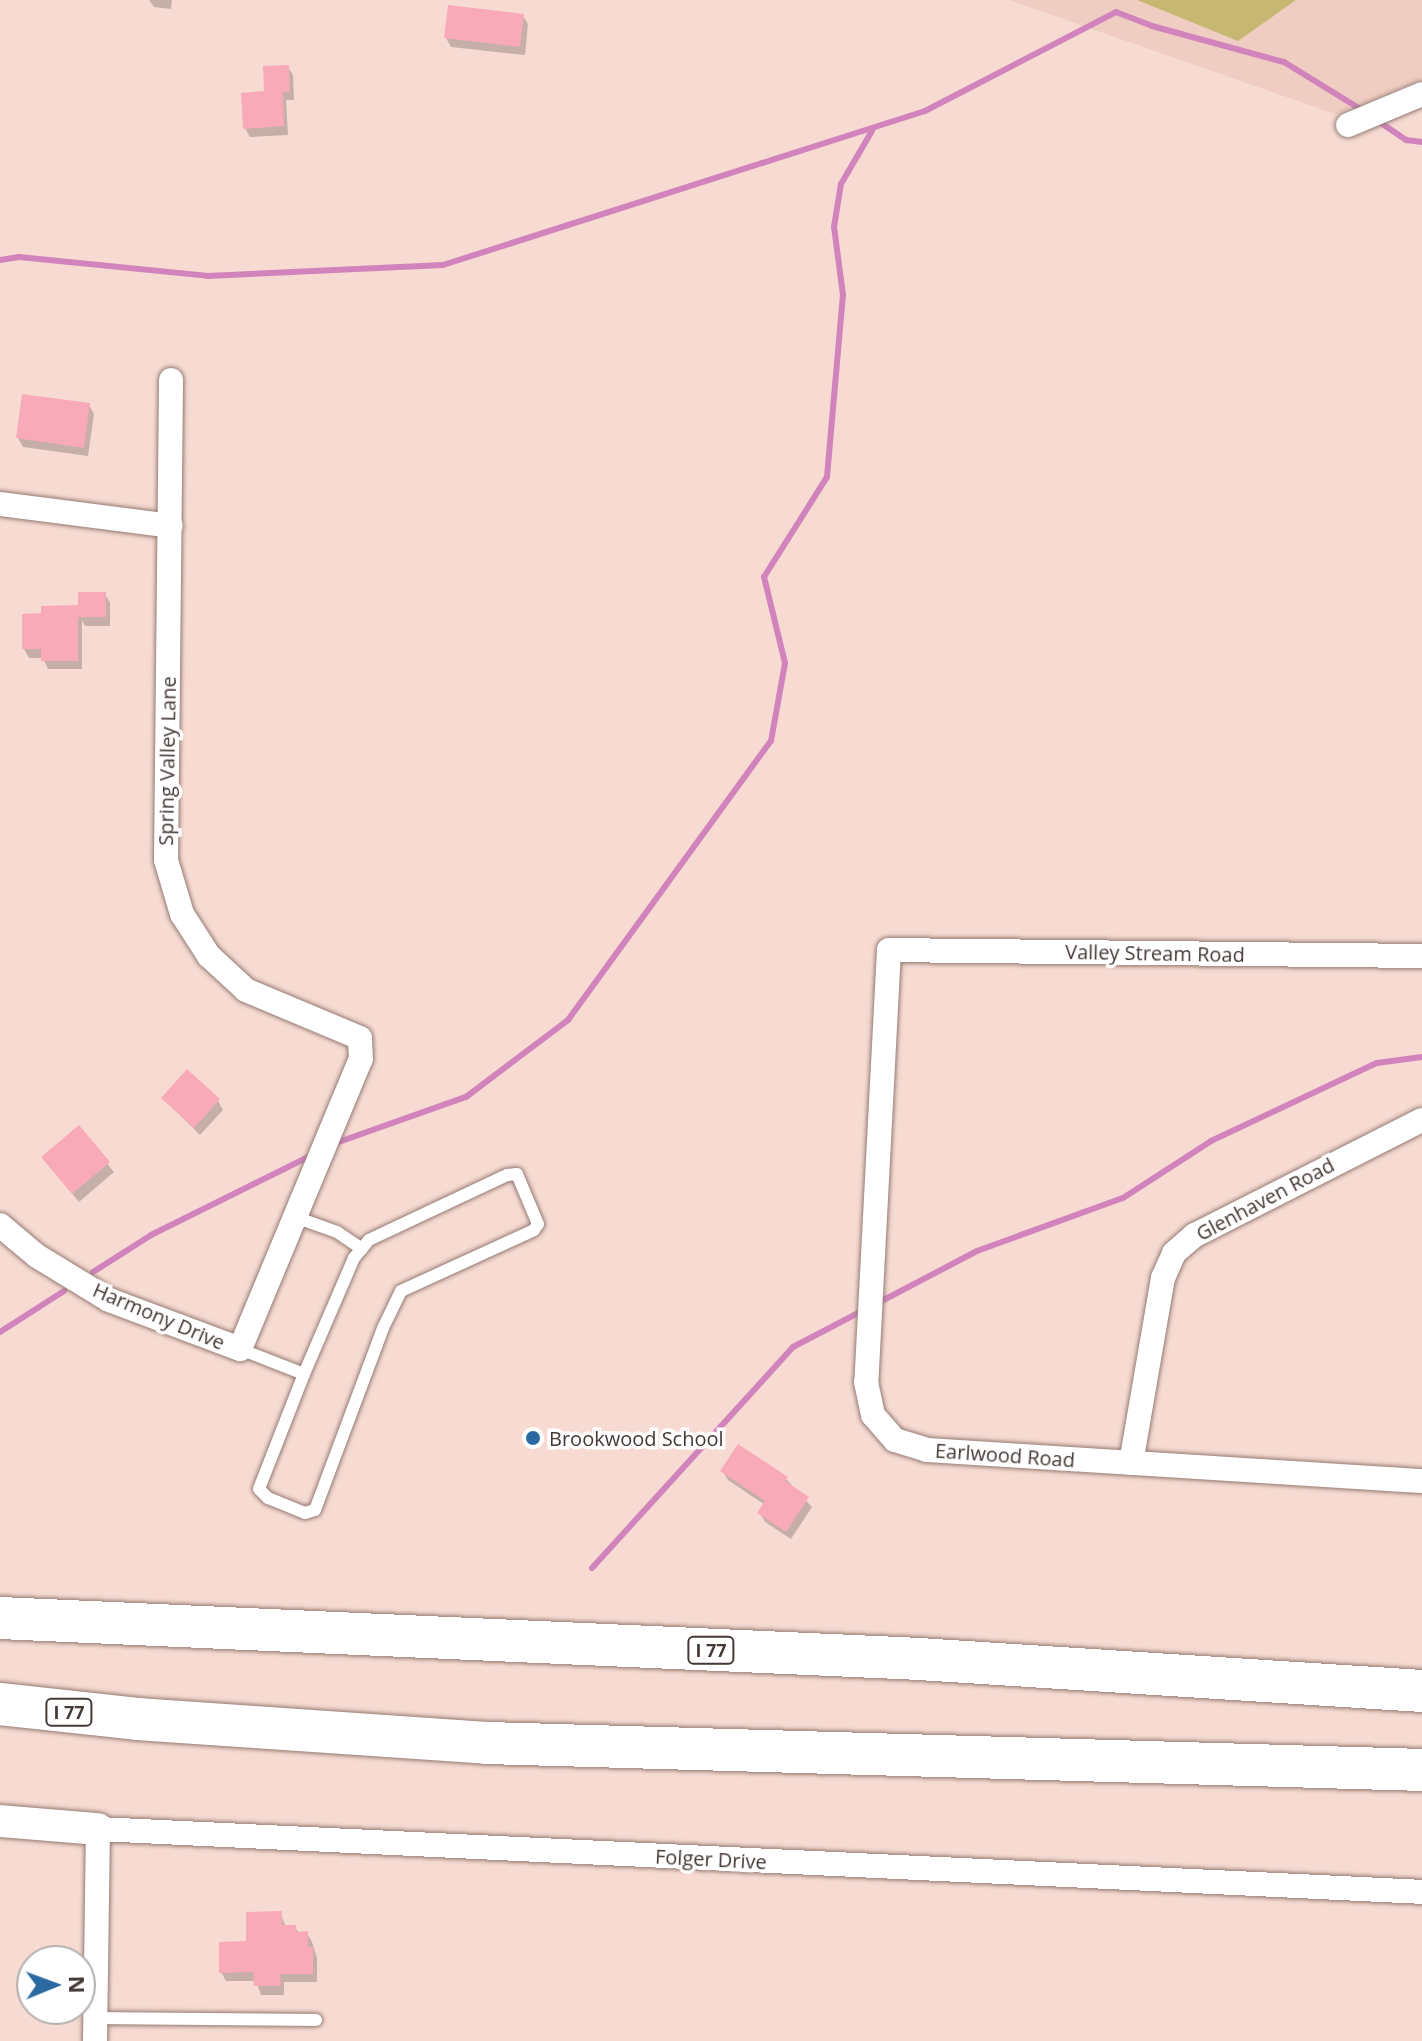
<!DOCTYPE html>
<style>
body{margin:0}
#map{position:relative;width:1422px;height:2041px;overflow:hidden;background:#f7dbd2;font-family:"Open Sans",sans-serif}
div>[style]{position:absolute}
.built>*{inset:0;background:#f0cdc2}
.green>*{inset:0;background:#c6b873}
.shadow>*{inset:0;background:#0003}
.stream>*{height:6px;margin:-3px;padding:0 3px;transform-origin:3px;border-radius:3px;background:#d184bc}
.building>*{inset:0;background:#f9aab8}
.roads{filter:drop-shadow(0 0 2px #937b73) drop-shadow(0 0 2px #937b73)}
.lane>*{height:12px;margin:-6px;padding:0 6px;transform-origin:6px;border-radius:6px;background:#fff}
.street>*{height:24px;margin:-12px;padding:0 12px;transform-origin:12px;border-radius:12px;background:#fff}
.secondary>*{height:32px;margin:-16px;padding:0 16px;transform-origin:16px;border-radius:16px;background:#fff}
.highway>*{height:42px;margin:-21px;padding:0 21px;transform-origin:21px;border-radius:21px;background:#fff}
.dots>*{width:22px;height:22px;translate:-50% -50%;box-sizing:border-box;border:4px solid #fff;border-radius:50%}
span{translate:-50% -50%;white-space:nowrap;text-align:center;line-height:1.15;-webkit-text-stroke:7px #fff;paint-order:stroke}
.shield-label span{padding:2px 6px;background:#fff;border:2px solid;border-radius:6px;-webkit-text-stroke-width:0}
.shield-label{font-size:18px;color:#443935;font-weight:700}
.street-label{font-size:20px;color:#443935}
.poi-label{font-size:20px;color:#443935}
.left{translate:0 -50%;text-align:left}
.north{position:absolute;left:16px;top:1945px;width:80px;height:80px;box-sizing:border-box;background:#fff;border:2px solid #b4b0ae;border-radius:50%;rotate:89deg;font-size:22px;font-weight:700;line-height:32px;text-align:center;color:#443935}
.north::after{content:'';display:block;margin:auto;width:28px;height:36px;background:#2a6aa1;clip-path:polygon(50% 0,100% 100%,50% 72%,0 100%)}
</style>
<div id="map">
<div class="built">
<i style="clip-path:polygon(1009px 0,1422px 0,1422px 79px,1335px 114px)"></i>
</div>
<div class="green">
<i style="clip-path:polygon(1137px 0,1296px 0,1238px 41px)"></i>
</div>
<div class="shadow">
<i style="clip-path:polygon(149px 0,172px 0,171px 9px,154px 7px)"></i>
<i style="clip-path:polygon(523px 16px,528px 24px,525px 55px,451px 47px,446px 38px)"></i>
<i style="clip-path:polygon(288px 67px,293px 75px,294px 100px,286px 100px,288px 135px,250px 137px,245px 128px)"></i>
<i style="clip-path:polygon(89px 405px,94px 414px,88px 456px,23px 447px,18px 438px)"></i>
<i style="clip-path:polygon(105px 594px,110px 603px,110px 626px,85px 626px,82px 620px,82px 669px,48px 669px,43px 658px,29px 658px,24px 649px,43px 615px,77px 607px)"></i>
<i style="clip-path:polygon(163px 1098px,218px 1101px,223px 1110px,200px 1135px)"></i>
<i style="clip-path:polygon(79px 1128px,114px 1172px,79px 1202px,43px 1158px)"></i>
<i style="clip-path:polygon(723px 1472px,786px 1479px,812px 1507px,791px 1539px,765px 1522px,760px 1513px,765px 1505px,728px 1480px)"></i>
<i style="clip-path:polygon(280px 1913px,286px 1927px,295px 1927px,299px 1933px,307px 1933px,312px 1942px,317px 1958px,317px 1982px,284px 1982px,284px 1995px,261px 1995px,256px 1981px,226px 1981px,221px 1972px)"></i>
</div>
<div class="stream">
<i style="left:1378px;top:121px;width:34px;rotate:34deg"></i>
<i style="left:1406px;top:140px;width:16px;rotate:7deg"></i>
<i style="left:0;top:260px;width:19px;rotate:-9deg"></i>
<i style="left:19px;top:257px;width:190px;rotate:5.7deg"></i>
<i style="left:208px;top:276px;width:235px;rotate:-2.7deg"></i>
<i style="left:443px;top:265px;width:506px;rotate:-17.72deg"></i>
<i style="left:925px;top:111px;width:215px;rotate:-27.4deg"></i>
<i style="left:1116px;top:12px;width:39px;rotate:21deg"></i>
<i style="left:1152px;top:26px;width:137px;rotate:15.3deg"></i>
<i style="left:1284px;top:62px;width:92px;rotate:31.6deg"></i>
<i style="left:333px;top:1144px;width:141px;rotate:-19.5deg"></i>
<i style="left:466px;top:1097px;width:128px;rotate:-37deg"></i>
<i style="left:568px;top:1020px;width:345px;rotate:-54deg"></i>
<i style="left:771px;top:741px;width:79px;rotate:-79.8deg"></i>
<i style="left:785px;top:663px;width:89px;rotate:-103.7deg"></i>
<i style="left:764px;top:577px;width:118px;rotate:-57.8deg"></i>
<i style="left:827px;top:477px;width:183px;rotate:-85deg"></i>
<i style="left:843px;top:295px;width:69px;rotate:-97.5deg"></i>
<i style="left:834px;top:227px;width:44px;rotate:-80.8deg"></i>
<i style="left:841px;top:184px;width:61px;rotate:-59.7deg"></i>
<i style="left:93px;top:1272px;width:69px;rotate:-32.5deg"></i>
<i style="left:151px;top:1235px;width:180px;rotate:-26.4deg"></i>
<i style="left:876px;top:1304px;width:114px;rotate:-27.7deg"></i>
<i style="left:977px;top:1251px;width:155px;rotate:-20deg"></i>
<i style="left:1123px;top:1198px;width:105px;rotate:-32.9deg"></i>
<i style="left:1211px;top:1141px;width:183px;rotate:-25.2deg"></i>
<i style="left:1377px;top:1063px;width:45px;rotate:-7.6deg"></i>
<i style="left:0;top:1332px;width:76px;rotate:-32.6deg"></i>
<i style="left:592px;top:1568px;width:299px;rotate:-47.7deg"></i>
<i style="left:793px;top:1347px;width:78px;rotate:-27.6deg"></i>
</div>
<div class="building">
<i style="clip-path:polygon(448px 5px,524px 14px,520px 47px,444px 38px)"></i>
<i style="clip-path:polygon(289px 65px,290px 91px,283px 92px,284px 126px,243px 129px,241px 93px,264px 91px,263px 66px)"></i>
<i style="clip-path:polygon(22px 394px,90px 403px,84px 448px,16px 438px)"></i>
<i style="clip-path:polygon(78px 592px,106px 592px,106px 617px,78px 617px)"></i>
<i style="clip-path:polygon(78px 605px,78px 661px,41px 661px,41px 649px,22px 649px,22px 614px,41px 613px,41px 606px)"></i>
<i style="clip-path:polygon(187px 1069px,220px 1099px,194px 1128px,161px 1098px)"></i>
<i style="clip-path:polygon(79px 1125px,110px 1162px,72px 1194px,41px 1157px)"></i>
<i style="clip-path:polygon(738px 1444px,788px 1477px,785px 1481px,809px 1497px,786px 1532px,757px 1513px,765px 1501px,720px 1471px)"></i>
<i style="clip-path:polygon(282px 1911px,282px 1925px,296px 1925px,296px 1932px,308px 1931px,308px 1947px,313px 1947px,313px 1974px,280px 1974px,281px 1986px,254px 1986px,253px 1972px,219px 1973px,219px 1942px,246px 1941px,246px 1912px)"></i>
</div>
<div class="roads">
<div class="lane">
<i style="left:295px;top:1217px;width:45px;rotate:19.7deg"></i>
<i style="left:337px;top:1232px;width:30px;rotate:34deg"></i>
<i style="left:240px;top:1349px;width:69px;rotate:21.3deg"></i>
<i style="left:304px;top:1374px;width:123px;rotate:111.4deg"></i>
<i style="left:259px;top:1489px;width:13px;rotate:45deg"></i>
<i style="left:268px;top:1498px;width:40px;rotate:22deg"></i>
<i style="left:305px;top:1513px;width:10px;rotate:-17deg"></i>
<i style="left:315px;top:1510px;width:194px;rotate:-69.5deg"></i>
<i style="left:383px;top:1328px;width:41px;rotate:-64.1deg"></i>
<i style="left:401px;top:1291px;width:146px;rotate:-24.6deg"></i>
<i style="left:534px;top:1230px;width:7px;rotate:-56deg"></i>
<i style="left:538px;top:1224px;width:54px;rotate:-112.8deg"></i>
<i style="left:517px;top:1174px;width:10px;rotate:174deg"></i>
<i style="left:507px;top:1175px;width:153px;rotate:154.8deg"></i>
<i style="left:369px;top:1240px;width:23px;rotate:130deg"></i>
<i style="left:354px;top:1258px;width:126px;rotate:113.3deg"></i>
<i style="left:95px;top:2018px;width:221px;rotate:0.5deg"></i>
</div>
<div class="street">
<i style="left:1348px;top:125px;width:80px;rotate:-22.7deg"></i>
<i style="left:0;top:504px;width:172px;rotate:7.3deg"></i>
<i style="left:1422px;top:956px;width:533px;rotate:-179.36deg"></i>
<i style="left:889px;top:950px;width:433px;rotate:93deg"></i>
<i style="left:866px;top:1382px;width:34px;rotate:78deg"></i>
<i style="left:873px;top:1415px;width:33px;rotate:49deg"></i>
<i style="left:895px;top:1440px;width:34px;rotate:17deg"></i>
<i style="left:927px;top:1450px;width:496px;rotate:3.6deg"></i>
<i style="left:0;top:1225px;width:48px;rotate:40deg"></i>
<i style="left:37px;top:1256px;width:84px;rotate:31.4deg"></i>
<i style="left:109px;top:1300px;width:140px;rotate:20.5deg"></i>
<i style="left:240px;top:1349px;width:314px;rotate:-67.4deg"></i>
<i style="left:361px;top:1059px;width:21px;rotate:-93deg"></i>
<i style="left:360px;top:1038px;width:124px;rotate:-157.2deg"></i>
<i style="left:246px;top:990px;width:50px;rotate:-137.4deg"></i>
<i style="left:209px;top:956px;width:50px;rotate:-122.7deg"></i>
<i style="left:182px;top:914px;width:56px;rotate:-106.5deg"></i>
<i style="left:166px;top:860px;width:480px;rotate:-89.4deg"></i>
<i style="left:1131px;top:1463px;width:188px;rotate:-80.2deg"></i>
<i style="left:1163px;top:1278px;width:27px;rotate:-66deg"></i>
<i style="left:1174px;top:1253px;width:28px;rotate:-41deg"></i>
<i style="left:1195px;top:1235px;width:254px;rotate:-26.9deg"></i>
<i style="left:95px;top:2041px;width:212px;rotate:-89.2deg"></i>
<i style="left:98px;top:1829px;width:1325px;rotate:2.72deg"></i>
</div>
<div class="secondary">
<i style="left:0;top:1821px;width:98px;rotate:4.7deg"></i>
</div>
<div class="highway">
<i style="left:0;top:1618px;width:920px;rotate:2.55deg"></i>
<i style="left:919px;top:1659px;width:504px;rotate:3.64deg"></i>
<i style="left:0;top:1704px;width:138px;rotate:6.2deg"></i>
<i style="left:137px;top:1719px;width:351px;rotate:3.9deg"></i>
<i style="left:487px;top:1743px;width:935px;rotate:1.65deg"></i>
</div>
</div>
<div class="dots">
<i style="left:533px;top:1438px;background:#2a6aa1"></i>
</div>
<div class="shield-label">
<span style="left:711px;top:1650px">I 77</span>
<span style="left:69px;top:1712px">I 77</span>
</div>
<div class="street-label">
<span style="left:167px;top:761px;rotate:-89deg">Spring Valley Lane</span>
<span style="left:1155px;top:953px;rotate:1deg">Valley Stream Road</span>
<span style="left:1265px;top:1199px;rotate:-28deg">Glenhaven Road</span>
<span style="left:159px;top:1316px;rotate:23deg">Harmony Drive</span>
<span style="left:1005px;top:1455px;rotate:4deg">Earlwood Road</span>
<span style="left:711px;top:1859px;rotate:3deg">Folger Drive</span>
</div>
<div class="poi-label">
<span class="left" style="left:549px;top:1438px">Brookwood School</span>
</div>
<div class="north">N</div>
</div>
